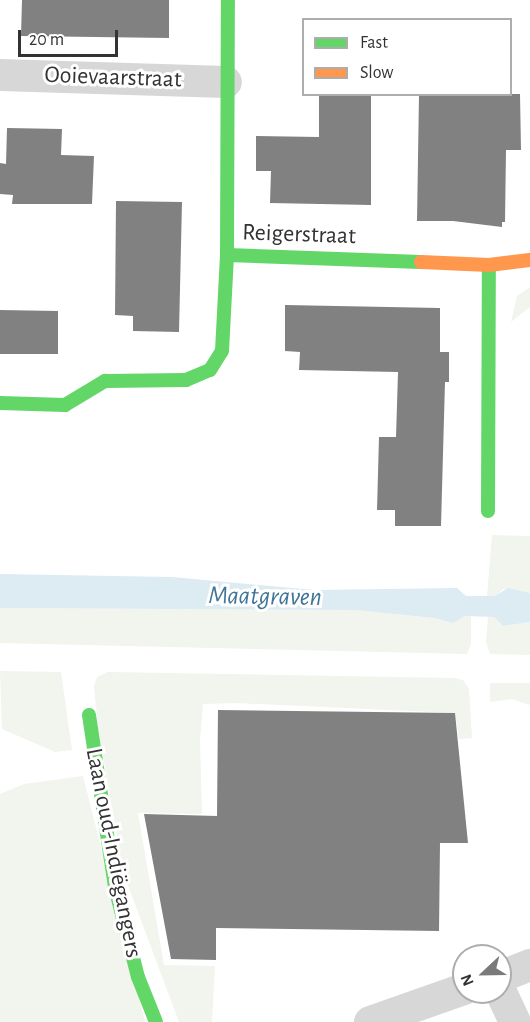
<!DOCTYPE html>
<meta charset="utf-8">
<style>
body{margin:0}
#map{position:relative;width:530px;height:1022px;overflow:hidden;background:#fff;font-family:"Alegreya Sans",sans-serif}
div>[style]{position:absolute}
.green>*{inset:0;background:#f1f5ed}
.water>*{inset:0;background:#ddebf3}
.building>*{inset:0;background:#818181}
.street>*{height:32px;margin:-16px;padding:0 16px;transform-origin:16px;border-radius:16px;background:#d7d7d7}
.fast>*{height:14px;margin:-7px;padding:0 7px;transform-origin:7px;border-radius:7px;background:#63d668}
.slow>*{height:14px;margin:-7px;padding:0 7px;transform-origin:7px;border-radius:7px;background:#ff974d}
span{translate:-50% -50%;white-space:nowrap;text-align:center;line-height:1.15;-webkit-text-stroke:6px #fff;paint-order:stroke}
.street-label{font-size:24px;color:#333}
.water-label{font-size:26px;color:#3f7597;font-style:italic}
.legend{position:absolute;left:302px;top:18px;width:210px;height:78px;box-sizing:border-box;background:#fff;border:2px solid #adadad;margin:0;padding:8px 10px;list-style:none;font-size:18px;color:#333}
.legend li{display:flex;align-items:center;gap:12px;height:30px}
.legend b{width:30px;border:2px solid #adadad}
.north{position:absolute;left:452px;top:944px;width:60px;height:60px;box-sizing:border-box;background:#fff;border:2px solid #adadad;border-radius:50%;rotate:248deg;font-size:16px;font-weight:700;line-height:24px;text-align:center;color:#333}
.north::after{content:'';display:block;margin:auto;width:21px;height:27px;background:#7a7a7a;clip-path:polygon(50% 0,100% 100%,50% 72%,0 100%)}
.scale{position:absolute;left:18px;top:30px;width:100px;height:27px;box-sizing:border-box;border:3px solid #333;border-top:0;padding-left:8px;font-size:18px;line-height:21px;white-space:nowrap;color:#333;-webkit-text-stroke:4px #fff;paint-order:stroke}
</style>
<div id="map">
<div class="green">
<i style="clip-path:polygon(530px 287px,530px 307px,511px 322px,517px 296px)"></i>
<i style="clip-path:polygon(492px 535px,530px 536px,530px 593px,503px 589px,496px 596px,487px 596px)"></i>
<i style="clip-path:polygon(0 608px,355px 610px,434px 618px,453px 623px,465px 616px,471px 616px,471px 644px,467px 654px,0 643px)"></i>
<i style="clip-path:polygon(488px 617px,494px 617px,503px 626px,530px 622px,530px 655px,490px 654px,486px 642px)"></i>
<i style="clip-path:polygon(0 671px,61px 672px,72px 750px,55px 752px,2px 729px)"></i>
<i style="clip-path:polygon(108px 672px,455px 678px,463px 680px,469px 689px,472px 738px,459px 739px,455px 713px,235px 703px,203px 704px,200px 741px,202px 814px,138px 813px,164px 965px,215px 966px,212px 1022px,179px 1022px,123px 872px,98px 727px,94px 686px,97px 677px)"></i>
<i style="clip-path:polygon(490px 683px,530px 683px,530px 705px,512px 699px,490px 702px)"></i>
<i style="clip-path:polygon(83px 776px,145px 1022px,0 1022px,0 794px,24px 784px)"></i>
</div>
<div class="water">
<i style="clip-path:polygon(0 574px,172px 577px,315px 590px,457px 588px,466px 596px,495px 596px,508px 588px,530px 593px,530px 622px,503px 626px,494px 617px,465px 616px,453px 623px,434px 618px,355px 610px,0 608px)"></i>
</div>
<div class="building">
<i style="clip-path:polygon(22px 0,169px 0,169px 38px,21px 36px)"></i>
<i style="clip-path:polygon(319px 94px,371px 94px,371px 205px,270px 203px,271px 171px,256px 171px,256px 136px,319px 137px)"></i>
<i style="clip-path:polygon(419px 94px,520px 94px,521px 150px,506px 150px,505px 222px,502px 222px,502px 227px,453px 221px,417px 221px)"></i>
<i style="clip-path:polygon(7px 128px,62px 129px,61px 155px,94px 156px,92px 204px,12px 204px,13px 195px,0 194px,0 163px,6px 164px)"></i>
<i style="clip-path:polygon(116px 201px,182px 202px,179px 332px,133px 331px,133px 316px,115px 315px)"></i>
<i style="clip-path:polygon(285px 305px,440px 308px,440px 352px,449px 352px,449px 382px,445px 382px,441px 526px,395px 526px,395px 510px,377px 510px,379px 437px,396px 437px,398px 372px,299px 370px,300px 352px,285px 351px)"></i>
<i style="clip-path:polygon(0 310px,58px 311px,58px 354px,0 354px)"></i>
<i style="clip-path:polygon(218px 710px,455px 713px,468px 843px,440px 843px,439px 931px,216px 928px,216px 960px,171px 959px,144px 814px,217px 816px)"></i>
</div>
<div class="street">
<i style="left:0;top:75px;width:226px;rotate:1.8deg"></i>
<i style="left:500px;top:977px;width:32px;rotate:-22deg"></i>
<i style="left:500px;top:990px;width:35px;rotate:65deg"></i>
<i style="left:370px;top:1022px;width:100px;rotate:-19.3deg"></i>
</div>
<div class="fast">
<i style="left:227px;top:255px;width:255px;rotate:-89.8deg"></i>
<i style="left:0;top:403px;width:65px;rotate:1.8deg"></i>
<i style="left:65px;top:405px;width:47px;rotate:-31deg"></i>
<i style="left:105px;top:381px;width:81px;rotate:-0.7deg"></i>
<i style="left:186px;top:380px;width:26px;rotate:-23deg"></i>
<i style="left:210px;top:370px;width:22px;rotate:-58deg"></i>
<i style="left:222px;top:351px;width:96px;rotate:-87deg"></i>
<i style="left:227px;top:255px;width:194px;rotate:2.1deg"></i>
<i style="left:488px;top:511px;width:246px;rotate:-89.8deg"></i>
<i style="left:89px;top:715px;width:174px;rotate:81.4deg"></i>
<i style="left:115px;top:887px;width:93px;rotate:75.7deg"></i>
<i style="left:138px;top:977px;width:48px;rotate:68.2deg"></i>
</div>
<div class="slow">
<i style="left:421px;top:262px;width:68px;rotate:2.5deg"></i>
<i style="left:489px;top:265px;width:41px;rotate:-7deg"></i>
</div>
<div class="street-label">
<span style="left:113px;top:78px;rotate:2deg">Ooievaarstraat</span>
<span style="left:299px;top:235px;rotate:2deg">Reigerstraat</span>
<span style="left:113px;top:853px;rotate:79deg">Laan oud-Indiëgangers</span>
</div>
<div class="water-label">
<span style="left:265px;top:597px;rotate:1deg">Maatgraven</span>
</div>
<ul class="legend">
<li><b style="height:8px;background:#63d668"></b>Fast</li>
<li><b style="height:8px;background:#ff974d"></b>Slow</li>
</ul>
<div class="north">N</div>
<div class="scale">20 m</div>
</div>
